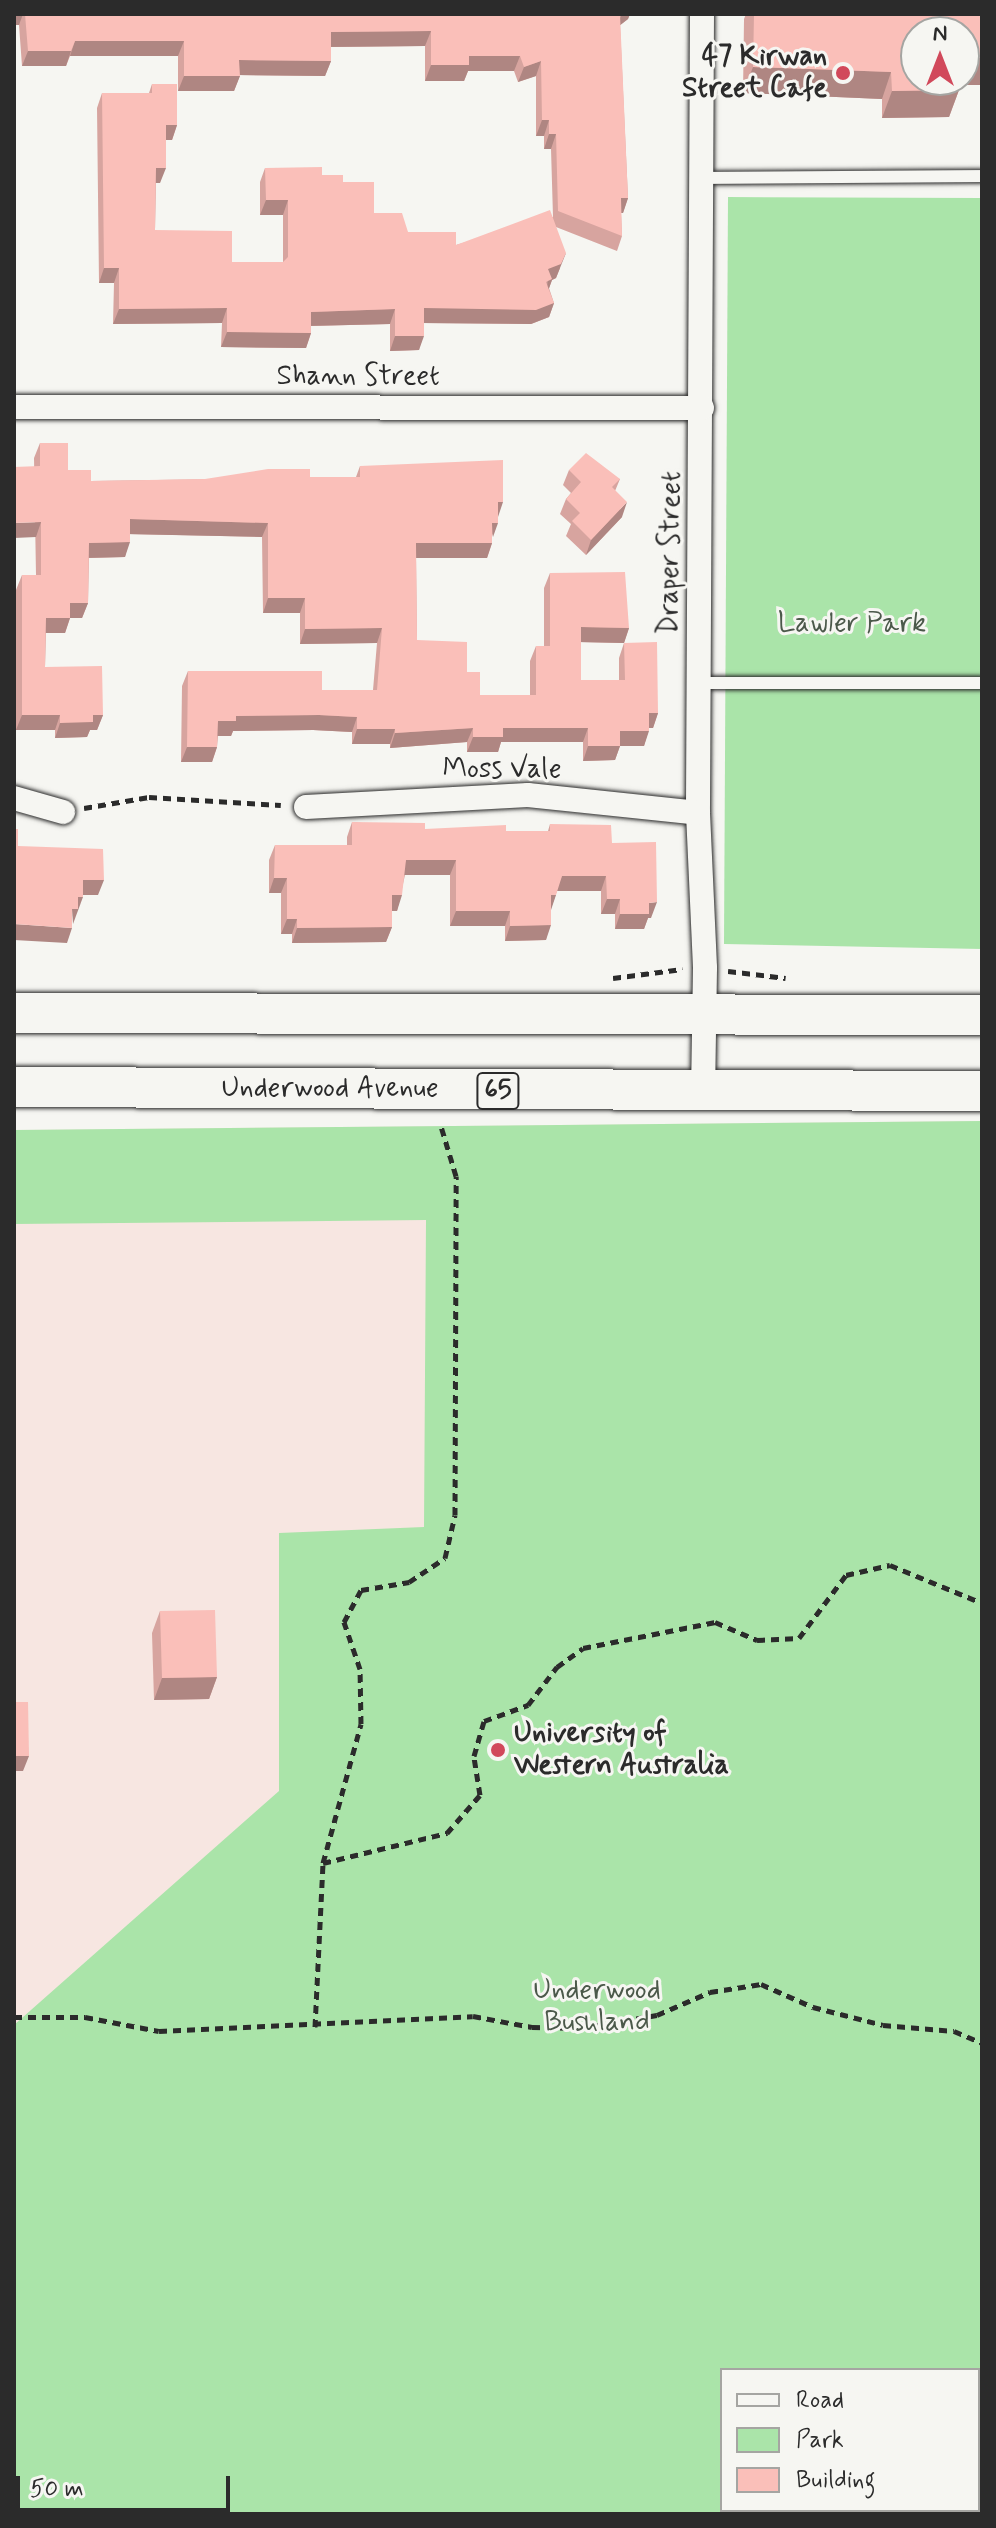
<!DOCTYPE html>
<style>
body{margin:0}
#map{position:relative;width:996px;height:2528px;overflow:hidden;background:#f6f6f2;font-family:Mynerve,sans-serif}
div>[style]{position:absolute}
.built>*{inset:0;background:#f7e6e1}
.green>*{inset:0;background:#aae4a9}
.path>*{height:5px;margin-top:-2.5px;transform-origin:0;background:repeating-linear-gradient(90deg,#2b2b2b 0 8px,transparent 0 14px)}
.roads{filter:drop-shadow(0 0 2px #2b2b2b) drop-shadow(0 0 2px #2b2b2b)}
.lane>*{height:12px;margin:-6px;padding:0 6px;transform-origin:6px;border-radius:6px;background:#f6f6f2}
.street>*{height:24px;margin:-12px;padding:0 12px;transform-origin:12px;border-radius:12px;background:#f6f6f2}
.primary>*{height:40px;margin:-20px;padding:0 20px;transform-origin:20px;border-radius:20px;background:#f6f6f2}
.wall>*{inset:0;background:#d7a49f}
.shaded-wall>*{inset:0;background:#af8682}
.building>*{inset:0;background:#fabfb9}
.dots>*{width:22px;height:22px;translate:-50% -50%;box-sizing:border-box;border:4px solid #f6f6f2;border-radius:50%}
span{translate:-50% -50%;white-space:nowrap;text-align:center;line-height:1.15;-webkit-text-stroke:6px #f6f6f2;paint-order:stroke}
.shield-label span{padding:2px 6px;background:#f6f6f2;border:2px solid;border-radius:6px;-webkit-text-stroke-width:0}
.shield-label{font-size:26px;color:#2b2b2b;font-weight:700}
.poi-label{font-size:28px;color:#2b2b2b;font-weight:700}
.right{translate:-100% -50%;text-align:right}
.left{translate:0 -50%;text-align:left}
.street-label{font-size:28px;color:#2b2b2b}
.park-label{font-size:28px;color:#4b594a}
.frame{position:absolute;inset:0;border:16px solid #2b2b2b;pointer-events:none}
.legend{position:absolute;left:720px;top:2368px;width:260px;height:144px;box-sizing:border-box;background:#f6f6f2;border:2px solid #a5a5a2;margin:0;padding:10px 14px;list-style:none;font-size:24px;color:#2b2b2b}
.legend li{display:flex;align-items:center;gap:16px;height:40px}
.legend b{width:40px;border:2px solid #a5a5a2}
.north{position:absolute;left:900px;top:16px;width:80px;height:80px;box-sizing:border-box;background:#f6f6f2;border:2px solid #a5a5a2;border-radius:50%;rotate:0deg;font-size:22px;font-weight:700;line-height:32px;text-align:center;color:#2b2b2b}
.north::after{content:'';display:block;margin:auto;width:28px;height:36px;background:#d1495b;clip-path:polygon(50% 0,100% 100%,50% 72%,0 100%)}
.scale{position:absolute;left:16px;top:2476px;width:214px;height:36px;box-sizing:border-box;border:4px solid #2b2b2b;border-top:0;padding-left:10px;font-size:24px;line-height:28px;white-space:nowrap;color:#2b2b2b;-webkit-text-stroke:6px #f6f6f2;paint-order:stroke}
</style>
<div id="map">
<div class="built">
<i style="clip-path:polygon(evenodd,982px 1121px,982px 2514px,14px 2514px,14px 1130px,982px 1121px,722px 2370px,978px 2370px,978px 2510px,722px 2510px,722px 2370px)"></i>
</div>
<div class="green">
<i style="clip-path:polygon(728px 197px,982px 198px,982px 949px,724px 944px)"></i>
<i style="clip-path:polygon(evenodd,982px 1121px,982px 2514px,14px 2514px,14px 2025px,279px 1791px,279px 1533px,424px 1527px,426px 1220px,14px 1224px,14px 1130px,982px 1121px,722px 2370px,978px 2370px,978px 2510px,722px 2510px,722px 2370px)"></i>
</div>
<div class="path">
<i style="left:84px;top:808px;width:66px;rotate:-9.6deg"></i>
<i style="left:149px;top:797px;width:132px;rotate:3.5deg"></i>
<i style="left:728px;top:971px;width:58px;rotate:6.9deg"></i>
<i style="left:613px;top:978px;width:70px;rotate:-7.4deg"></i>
<i style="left:323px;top:1863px;width:128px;rotate:-13.6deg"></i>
<i style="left:447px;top:1833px;width:50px;rotate:-49deg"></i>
<i style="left:480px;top:1795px;width:39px;rotate:-99deg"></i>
<i style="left:474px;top:1756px;width:36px;rotate:-74deg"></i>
<i style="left:484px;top:1721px;width:47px;rotate:-20deg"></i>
<i style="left:528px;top:1705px;width:48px;rotate:-52.7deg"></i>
<i style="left:557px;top:1667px;width:32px;rotate:-36deg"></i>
<i style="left:583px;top:1648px;width:135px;rotate:-11.1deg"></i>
<i style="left:715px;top:1622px;width:46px;rotate:23.2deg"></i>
<i style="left:757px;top:1640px;width:42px;rotate:-2.7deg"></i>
<i style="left:799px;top:1638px;width:79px;rotate:-53.3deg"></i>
<i style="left:846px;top:1575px;width:45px;rotate:-12.8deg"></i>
<i style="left:890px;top:1565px;width:100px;rotate:22.4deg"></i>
<i style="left:14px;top:2017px;width:71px"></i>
<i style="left:85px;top:2017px;width:75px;rotate:10.7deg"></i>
<i style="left:159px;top:2031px;width:314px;rotate:-2.7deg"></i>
<i style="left:473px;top:2016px;width:60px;rotate:10.6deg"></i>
<i style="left:532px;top:2027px;width:49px;rotate:1.2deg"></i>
<i style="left:581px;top:2028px;width:77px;rotate:-9.7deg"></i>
<i style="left:657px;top:2015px;width:58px;rotate:-23.5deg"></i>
<i style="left:710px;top:1992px;width:52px;rotate:-8.9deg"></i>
<i style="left:761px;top:1984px;width:57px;rotate:23.9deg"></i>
<i style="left:813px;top:2007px;width:72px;rotate:14.4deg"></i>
<i style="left:883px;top:2025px;width:71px;rotate:4.8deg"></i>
<i style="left:954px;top:2031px;width:30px;rotate:23deg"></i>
<i style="left:315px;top:2027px;width:164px;rotate:-87.2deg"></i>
<i style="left:323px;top:1863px;width:144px;rotate:-74.7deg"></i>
<i style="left:361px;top:1724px;width:55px;rotate:-91deg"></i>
<i style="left:360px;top:1669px;width:50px;rotate:-108.8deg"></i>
<i style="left:344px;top:1622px;width:36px;rotate:-62deg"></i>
<i style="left:361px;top:1590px;width:49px;rotate:-9.5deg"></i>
<i style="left:409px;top:1582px;width:43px;rotate:-33.7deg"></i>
<i style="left:445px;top:1558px;width:44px;rotate:-76.9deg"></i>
<i style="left:455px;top:1515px;width:339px;rotate:-89.8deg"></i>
<i style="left:456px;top:1176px;width:52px;rotate:-106.7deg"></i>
</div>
<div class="roads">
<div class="lane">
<i style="left:701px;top:178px;width:281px;rotate:-0.4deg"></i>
<i style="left:700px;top:683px;width:282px"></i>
</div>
<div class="street">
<i style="left:702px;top:14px;width:799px;rotate:90.29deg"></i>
<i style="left:698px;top:813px;width:155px;rotate:87.4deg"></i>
<i style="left:705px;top:968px;width:124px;rotate:90.9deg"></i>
<i style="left:14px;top:407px;width:688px;rotate:0.08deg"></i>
<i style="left:14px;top:798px;width:51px;rotate:15.9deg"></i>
<i style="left:306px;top:807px;width:222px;rotate:-3.1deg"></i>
<i style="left:528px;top:795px;width:171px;rotate:6deg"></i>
</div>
<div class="primary">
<i style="left:14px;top:1013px;width:968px;rotate:0.12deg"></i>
<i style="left:14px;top:1087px;width:968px;rotate:0.24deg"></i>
</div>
</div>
<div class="wall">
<i style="clip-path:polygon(14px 14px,630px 14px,628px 19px,620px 25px,628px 198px,623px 213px,621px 213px,622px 236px,617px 251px,556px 227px,560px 268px,556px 278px,552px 280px,549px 288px,554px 303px,549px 317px,531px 324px,424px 323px,419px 350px,390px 351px,390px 324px,311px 326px,311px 333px,306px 348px,221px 347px,222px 323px,113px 324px,114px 283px,99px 283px,97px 108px,102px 93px,149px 93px,152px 84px,177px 125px,172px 140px,166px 140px,160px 183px,156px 183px,155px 230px,232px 262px,283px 262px,283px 215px,260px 215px,260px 182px,265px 168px,322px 175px,343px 182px,374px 213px,408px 232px,456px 245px,553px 217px,551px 149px,544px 149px,544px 136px,536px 136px,536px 76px,518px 82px,514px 71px,468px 71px,464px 81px,425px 81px,425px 46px,331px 47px,331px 61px,325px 76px,240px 75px,234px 91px,178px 91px,178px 56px,70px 56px,66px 66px,22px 66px,19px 25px)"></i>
<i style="clip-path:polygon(746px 14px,982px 14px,982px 85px,959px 85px,959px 90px,949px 117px,882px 118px,882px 99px,743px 93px,744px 19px)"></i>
<i style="clip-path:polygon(40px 443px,68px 470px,91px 481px,356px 477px,360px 466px,498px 517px,492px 537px,492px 543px,487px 558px,416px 558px,417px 640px,467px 672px,480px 695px,530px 695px,530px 661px,536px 646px,544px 646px,544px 588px,550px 573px,629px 628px,624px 643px,581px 642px,581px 680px,619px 680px,619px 658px,624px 643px,658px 713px,653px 728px,649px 728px,644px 746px,620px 746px,615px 760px,583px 761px,583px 742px,501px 742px,498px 752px,467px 752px,467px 742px,390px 748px,390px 744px,352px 744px,352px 732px,313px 730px,233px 731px,231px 736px,218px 736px,217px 747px,212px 762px,181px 762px,182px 686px,188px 671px,322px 690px,373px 690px,377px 643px,300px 644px,300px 613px,263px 613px,262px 537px,130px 534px,125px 557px,89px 558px,88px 603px,82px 618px,70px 618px,65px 633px,46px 633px,45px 667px,103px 715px,97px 730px,90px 730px,87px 737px,55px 738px,55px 730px,16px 730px,16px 590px,22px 575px,36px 575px,34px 458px)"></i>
<i style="clip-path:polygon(569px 470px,620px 479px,615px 491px,622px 517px,586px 555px,566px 536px,571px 524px,560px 514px,566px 499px,571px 493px,563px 485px)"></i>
<i style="clip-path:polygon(352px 822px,425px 829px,506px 831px,548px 831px,550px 824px,612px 843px,651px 918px,648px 918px,644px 929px,615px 929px,615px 914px,601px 914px,601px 891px,557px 891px,551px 908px,546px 940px,505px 941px,505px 926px,450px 926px,450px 875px,405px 875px,397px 911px,392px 911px,392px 927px,386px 942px,292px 943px,292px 934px,281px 934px,281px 893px,269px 893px,269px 860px,275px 845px,347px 845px,347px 837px)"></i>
<i style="clip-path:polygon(160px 1611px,217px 1677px,209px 1699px,154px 1700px,152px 1633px)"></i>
</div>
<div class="shaded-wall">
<i style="clip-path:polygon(14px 14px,23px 14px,19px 25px,14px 25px)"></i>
<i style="clip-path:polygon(622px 14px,630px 14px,628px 19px,614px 30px)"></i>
<i style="clip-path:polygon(431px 31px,425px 46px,325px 47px,331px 32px)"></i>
<i style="clip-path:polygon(75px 41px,184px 41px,178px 56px,70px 56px)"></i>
<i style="clip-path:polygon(28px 51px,71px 51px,66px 66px,22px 66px)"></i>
<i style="clip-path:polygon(469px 56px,520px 56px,514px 71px,468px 71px,464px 81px,425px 81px,431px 65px)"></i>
<i style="clip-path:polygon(964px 58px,982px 58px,982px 85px,949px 85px,951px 80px,964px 80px)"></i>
<i style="clip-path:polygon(239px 60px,331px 61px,325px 76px,234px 75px)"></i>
<i style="clip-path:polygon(541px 61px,536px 76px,518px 82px,524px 67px)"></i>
<i style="clip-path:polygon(753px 67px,891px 72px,882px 99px,743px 93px)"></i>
<i style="clip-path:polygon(184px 76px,240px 76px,234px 91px,178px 91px)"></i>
<i style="clip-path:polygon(959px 90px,949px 117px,882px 118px,892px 91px)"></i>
<i style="clip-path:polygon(542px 120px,549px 120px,544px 136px,536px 136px)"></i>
<i style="clip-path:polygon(166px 125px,177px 125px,172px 140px,160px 140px)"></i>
<i style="clip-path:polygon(549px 134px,556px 134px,551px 149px,544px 149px)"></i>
<i style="clip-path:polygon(156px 168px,166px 168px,160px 183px,150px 183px)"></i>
<i style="clip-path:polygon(621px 198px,628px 198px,623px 213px,615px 213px)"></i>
<i style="clip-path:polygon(266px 200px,288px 200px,283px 215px,260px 215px)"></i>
<i style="clip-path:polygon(566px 253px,556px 278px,552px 280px,547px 294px,548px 269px)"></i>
<i style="clip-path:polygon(104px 268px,119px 268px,114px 283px,99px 283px)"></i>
<i style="clip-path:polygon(554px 303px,549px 317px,531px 324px,419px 323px,424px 308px)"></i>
<i style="clip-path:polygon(227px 308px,222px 323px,113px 324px,119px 309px)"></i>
<i style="clip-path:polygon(395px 309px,390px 324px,306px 326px,311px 312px)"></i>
<i style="clip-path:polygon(227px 332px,311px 333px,306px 348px,221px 347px)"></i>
<i style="clip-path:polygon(395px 336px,424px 336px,419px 350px,390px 351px)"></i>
<i style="clip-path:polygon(498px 502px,503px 502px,498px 517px)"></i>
<i style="clip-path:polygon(627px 502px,622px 517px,586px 555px,591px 540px)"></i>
<i style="clip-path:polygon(130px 519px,268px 523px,262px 537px,124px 534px)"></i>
<i style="clip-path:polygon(41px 522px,36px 537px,14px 538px,14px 523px)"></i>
<i style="clip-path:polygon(492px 523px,498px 523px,493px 537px)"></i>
<i style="clip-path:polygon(130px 542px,125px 557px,84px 558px,89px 543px)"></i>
<i style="clip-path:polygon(416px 543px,492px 543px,487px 558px,411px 558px)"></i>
<i style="clip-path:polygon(268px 598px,305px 598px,300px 613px,263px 613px)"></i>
<i style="clip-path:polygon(70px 603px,88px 603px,82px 618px,65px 618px)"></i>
<i style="clip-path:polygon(46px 618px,70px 618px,65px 633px,41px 633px)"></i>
<i style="clip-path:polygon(581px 627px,629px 628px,624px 643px,576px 642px)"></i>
<i style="clip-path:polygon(382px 628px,377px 643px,300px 644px,305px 629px)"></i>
<i style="clip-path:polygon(649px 713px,658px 713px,653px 728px,644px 728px)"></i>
<i style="clip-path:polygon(22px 715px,60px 715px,55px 730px,16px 730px)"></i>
<i style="clip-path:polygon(93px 715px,103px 715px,97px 730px,90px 730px,87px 737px,55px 738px,60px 723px)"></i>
<i style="clip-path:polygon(319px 715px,357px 717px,352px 732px,313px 730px,233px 731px,231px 736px,212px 736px,218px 721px,236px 716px)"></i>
<i style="clip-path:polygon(473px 728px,467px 742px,390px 748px,395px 733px)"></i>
<i style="clip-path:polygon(503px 728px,588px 728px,583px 742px,501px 742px,498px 752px,467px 752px,473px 737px)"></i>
<i style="clip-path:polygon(357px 729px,395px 729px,390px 744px,352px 744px)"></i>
<i style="clip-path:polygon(620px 731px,649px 731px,644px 746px,620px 746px,615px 760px,583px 761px,588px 746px)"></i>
<i style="clip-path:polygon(187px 747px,217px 747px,212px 762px,181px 762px)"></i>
<i style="clip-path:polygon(406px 860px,456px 860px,450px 875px,401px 875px)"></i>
<i style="clip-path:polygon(562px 876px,606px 876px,601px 891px,556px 891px)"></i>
<i style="clip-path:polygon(274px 878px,287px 878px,281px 893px,269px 893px)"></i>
<i style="clip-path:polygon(83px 880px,104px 880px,98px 895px,78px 895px)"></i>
<i style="clip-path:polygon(392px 895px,402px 895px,397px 911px,386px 911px)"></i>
<i style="clip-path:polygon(551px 895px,556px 895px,551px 910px)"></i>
<i style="clip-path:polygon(78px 897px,83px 897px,73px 924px,72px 909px)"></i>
<i style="clip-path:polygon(607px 899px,620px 899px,615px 914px,601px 914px)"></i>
<i style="clip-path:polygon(657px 902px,651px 918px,648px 918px,644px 929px,615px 929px,620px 914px,649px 903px)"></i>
<i style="clip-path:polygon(456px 911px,510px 911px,505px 926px,450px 926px)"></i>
<i style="clip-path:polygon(287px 919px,297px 919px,292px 934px,281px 934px)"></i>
<i style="clip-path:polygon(14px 924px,72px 928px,67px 943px,14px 940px)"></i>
<i style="clip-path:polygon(551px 925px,546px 940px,505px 941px,510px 926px)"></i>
<i style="clip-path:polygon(392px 927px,386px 942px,292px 943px,297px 928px)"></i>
<i style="clip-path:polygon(217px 1677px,209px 1699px,154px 1700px,162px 1678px)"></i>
<i style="clip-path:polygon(14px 1756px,29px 1756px,23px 1771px,14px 1771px)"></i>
</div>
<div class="building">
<i style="clip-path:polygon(25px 14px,622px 14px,620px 15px,628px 198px,621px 198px,622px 236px,558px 211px,556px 134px,549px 134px,549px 120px,542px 120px,541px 61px,524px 67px,520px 56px,469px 56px,469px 65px,431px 65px,431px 31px,331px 32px,331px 61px,239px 60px,240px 76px,184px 76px,184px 41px,75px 41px,71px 51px,28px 51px)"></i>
<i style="clip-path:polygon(754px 14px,982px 14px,982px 58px,964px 58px,964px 32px,916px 32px,916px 80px,959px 80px,959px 90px,892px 91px,891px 72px,753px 67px)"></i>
<i style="clip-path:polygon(152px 84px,177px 84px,177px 125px,166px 125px,166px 168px,156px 168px,155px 230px,232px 231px,232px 262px,283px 262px,288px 257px,288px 200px,266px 200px,265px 168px,322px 167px,322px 175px,343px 175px,343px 182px,374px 182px,374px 213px,402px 213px,408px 232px,456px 232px,456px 245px,550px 210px,566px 253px,561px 264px,548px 269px,552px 279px,546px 282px,554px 303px,536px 310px,424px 308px,424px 336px,395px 336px,395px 309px,311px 312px,311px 333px,227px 332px,227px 308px,119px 309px,119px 268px,104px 268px,102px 93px,152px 93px)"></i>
<i style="clip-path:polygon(40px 443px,68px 443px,68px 470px,91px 470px,91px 481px,205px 479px,268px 469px,310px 469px,310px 477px,360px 477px,360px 466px,503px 460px,503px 502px,498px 502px,498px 523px,492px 523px,492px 543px,416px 543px,417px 640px,467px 642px,467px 672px,480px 672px,480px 695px,536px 695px,536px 646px,550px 646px,550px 573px,625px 572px,629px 628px,581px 627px,581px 680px,625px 680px,624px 643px,657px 642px,658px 713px,649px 713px,649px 731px,620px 731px,620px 746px,588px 746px,588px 728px,503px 728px,503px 737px,473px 737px,473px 728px,395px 733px,395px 729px,357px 729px,357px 717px,319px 715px,236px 716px,236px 721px,218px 721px,217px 747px,187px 747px,188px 671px,322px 671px,322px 690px,377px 690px,382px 628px,305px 629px,305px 598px,268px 598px,268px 523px,130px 519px,130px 542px,89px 543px,88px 603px,70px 603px,70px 618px,46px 618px,45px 667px,102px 666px,103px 715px,93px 715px,93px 722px,60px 723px,60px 715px,22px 715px,22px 575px,41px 575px,41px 522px,14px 523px,14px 467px,40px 466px)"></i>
<i style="clip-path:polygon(586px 453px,620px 479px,612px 487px,627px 502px,591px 540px,572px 521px,580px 513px,566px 499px,581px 482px,569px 470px)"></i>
<i style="clip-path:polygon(352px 822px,425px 823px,425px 829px,506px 825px,506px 831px,550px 831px,550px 824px,611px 825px,612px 843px,656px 842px,657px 902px,649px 903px,649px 914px,620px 914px,620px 899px,607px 899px,606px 876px,562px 876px,556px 895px,551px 895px,551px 925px,510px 926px,510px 911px,456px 911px,456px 860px,406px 860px,402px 895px,392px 895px,392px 927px,297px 928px,297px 919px,287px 919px,287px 878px,274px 878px,275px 845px,352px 845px)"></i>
<i style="clip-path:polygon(14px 829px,18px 829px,18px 846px,103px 849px,104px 880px,83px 880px,83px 897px,78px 897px,78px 909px,72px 909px,72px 928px,14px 924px)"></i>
<i style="clip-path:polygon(215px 1610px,217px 1677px,162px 1678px,160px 1611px)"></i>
<i style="clip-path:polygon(14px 1702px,28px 1702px,29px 1756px,14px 1756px)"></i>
</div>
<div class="dots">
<i style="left:843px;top:73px;background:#d1495b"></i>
<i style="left:498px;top:1750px;background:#d1495b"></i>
</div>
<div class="shield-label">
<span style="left:498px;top:1091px">65</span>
</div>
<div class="poi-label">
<span class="right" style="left:827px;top:73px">47 Kirwan<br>Street Cafe</span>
<span class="left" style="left:514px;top:1750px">University of<br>Western Australia</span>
</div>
<div class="street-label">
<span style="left:358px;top:377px">Shann Street</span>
<span style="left:671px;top:553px;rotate:-89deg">Draper Street</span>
<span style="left:502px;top:770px">Moss Vale</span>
<span style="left:330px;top:1089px">Underwood Avenue</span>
</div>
<div class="park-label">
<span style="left:852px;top:624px">Lawler Park</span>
<span style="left:597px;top:2007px">Underwood<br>Bushland</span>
</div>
<div class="frame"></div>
<ul class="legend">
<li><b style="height:10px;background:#f6f6f2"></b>Road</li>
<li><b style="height:22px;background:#aae4a9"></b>Park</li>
<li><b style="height:22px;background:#fabfb9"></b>Building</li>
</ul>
<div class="north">N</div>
<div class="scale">50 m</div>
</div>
